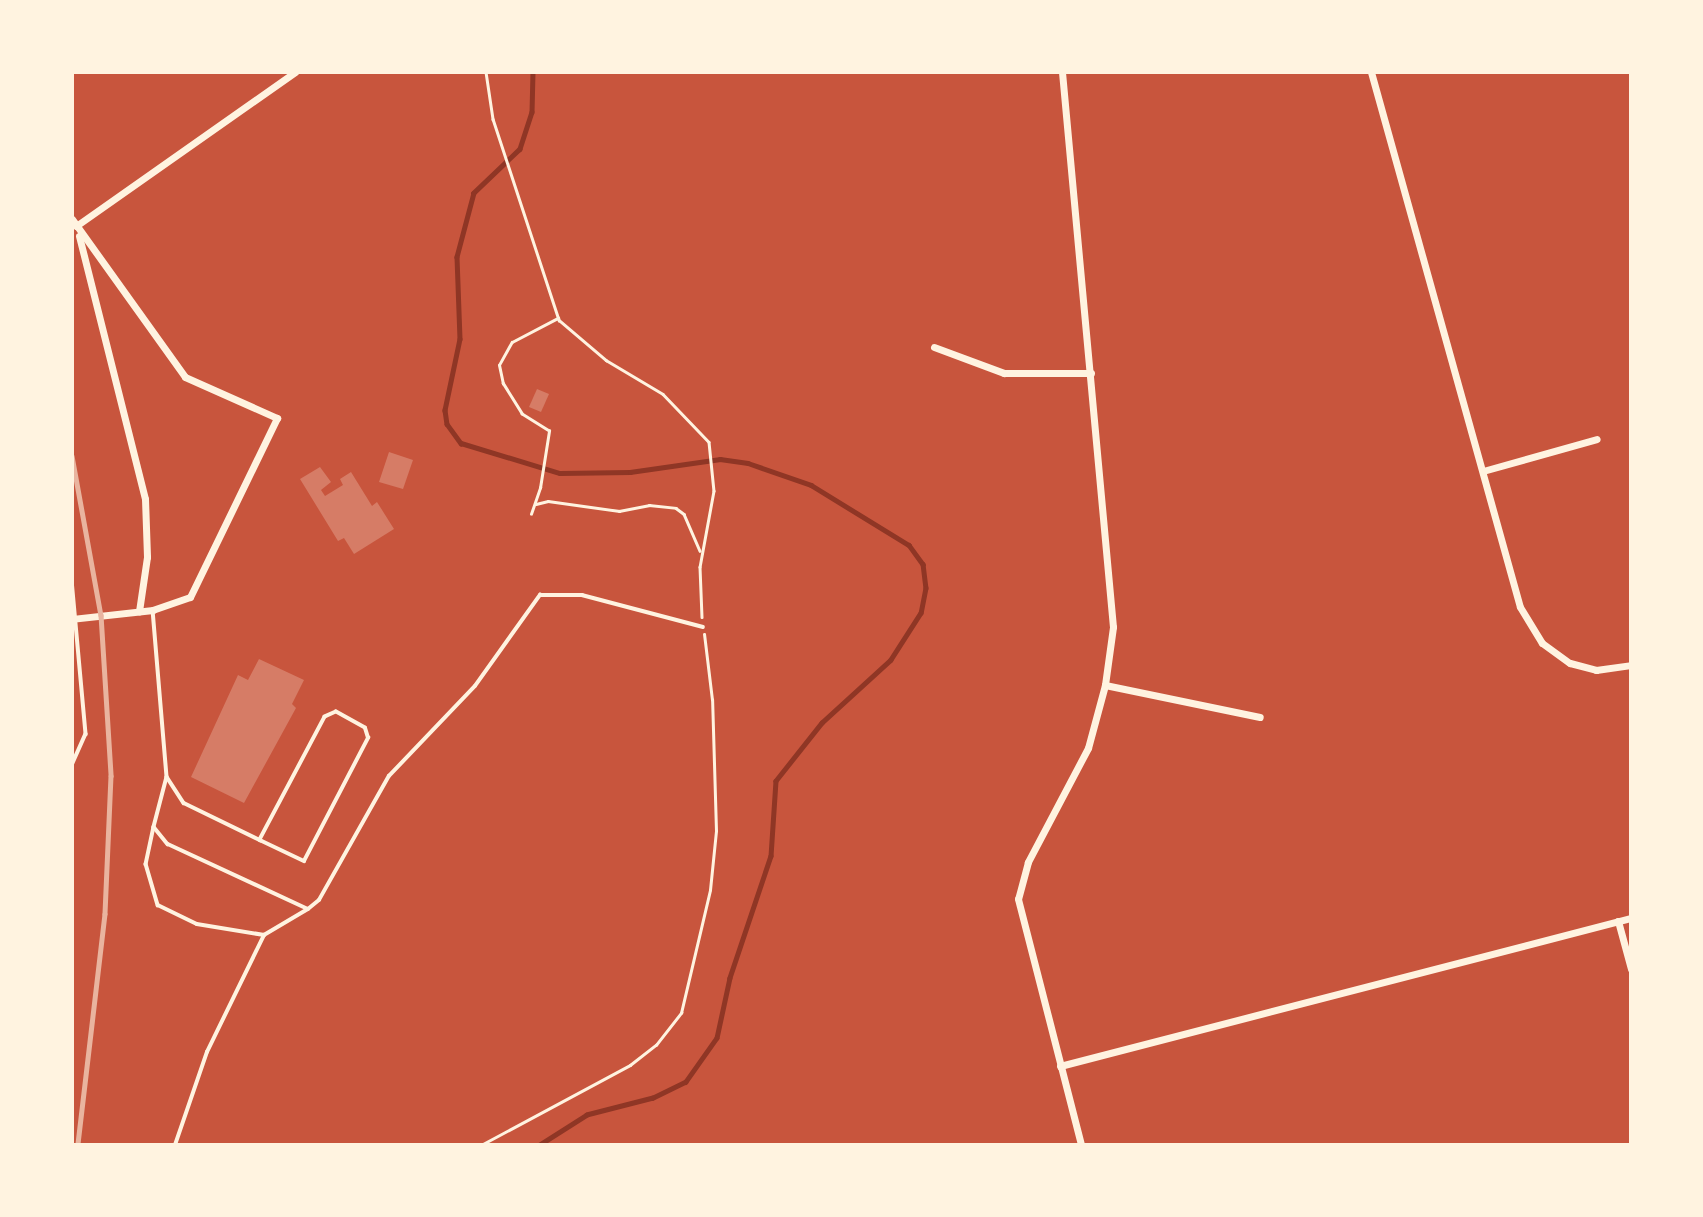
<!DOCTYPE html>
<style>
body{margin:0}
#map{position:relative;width:1703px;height:1217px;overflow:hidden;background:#c8553d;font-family:Inter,sans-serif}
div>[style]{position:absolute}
.stream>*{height:4.5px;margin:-2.25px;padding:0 2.25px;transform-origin:2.25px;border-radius:2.25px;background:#8f3625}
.building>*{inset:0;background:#d67c66}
.path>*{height:2.5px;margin:-1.25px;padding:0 1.25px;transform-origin:1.25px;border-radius:1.25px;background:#fff3e0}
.service>*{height:3.5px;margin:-1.75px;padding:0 1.75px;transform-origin:1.75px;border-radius:1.75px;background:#fff3e0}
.minor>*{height:7px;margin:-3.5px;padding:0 3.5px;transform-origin:3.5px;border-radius:3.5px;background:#fff3e0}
.rail>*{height:4.5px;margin:-2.25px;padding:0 2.25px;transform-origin:2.25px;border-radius:2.25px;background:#e9b49f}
span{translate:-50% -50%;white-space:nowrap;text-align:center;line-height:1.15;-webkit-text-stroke:6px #fff3e0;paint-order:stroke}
.frame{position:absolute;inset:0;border:74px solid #fff3e0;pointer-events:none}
</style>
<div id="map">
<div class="stream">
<i style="left:533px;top:72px;width:40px;rotate:91.4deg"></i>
<i style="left:532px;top:112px;width:39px;rotate:108deg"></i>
<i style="left:520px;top:149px;width:64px;rotate:136.3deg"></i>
<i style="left:474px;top:193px;width:66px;rotate:104.9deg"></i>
<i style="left:457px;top:257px;width:82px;rotate:87.9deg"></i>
<i style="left:460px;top:339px;width:73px;rotate:101.9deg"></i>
<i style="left:445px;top:410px;width:14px;rotate:82deg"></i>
<i style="left:447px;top:424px;width:24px;rotate:54deg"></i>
<i style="left:461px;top:443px;width:103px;rotate:16.9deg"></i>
<i style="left:560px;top:473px;width:70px;rotate:-0.8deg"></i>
<i style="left:630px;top:472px;width:91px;rotate:-8.2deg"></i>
<i style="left:720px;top:459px;width:28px;rotate:8deg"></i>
<i style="left:748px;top:463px;width:67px;rotate:19.2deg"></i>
<i style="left:811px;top:485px;width:115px;rotate:31.5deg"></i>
<i style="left:909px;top:545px;width:24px;rotate:54deg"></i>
<i style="left:923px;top:564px;width:24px;rotate:83deg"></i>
<i style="left:926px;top:588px;width:25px;rotate:101deg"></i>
<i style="left:921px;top:613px;width:56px;rotate:122.6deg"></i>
<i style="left:891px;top:660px;width:93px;rotate:137.6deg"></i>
<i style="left:822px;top:723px;width:74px;rotate:128.4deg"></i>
<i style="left:776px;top:781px;width:75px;rotate:93.8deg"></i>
<i style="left:771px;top:856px;width:129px;rotate:108.6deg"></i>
<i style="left:730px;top:978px;width:61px;rotate:102.2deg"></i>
<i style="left:717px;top:1038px;width:54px;rotate:125.2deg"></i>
<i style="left:686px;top:1082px;width:37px;rotate:154deg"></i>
<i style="left:653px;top:1098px;width:68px;rotate:165.6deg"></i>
<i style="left:587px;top:1115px;width:56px;rotate:147.4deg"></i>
</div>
<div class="building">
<i style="clip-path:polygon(537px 389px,549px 394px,541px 412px,529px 407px)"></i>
<i style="clip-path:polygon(389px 452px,413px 460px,403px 489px,379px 482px)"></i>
<i style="clip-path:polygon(320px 467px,331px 482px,321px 490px,325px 496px,343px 485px,340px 479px,351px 472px,372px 506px,377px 502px,394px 529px,354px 554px,344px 538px,338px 541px,300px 479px)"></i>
<i style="clip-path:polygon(259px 659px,304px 680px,292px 704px,296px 708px,244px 803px,191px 777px,238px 675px,248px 680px)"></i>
</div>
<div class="path">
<i style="left:486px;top:72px;width:48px;rotate:81.5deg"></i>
<i style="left:493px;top:119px;width:212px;rotate:71.8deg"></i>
<i style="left:559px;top:320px;width:62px;rotate:40.4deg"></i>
<i style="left:606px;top:360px;width:66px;rotate:30.8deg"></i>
<i style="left:663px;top:394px;width:66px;rotate:46.2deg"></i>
<i style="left:709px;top:442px;width:49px;rotate:84.2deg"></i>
<i style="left:714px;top:491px;width:77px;rotate:100.4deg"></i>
<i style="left:700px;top:567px;width:50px;rotate:87.7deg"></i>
<i style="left:536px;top:504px;width:12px;rotate:-14deg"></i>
<i style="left:548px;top:501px;width:72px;rotate:8deg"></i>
<i style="left:619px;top:511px;width:31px;rotate:-11deg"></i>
<i style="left:649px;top:505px;width:27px;rotate:6deg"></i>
<i style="left:676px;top:508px;width:10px;rotate:37deg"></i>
<i style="left:684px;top:514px;width:40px;rotate:66.6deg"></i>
<i style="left:531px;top:514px;width:28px;rotate:-71deg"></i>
<i style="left:540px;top:488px;width:58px;rotate:-81deg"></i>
<i style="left:549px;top:431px;width:32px;rotate:-148deg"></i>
<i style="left:522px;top:414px;width:36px;rotate:-122deg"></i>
<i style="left:503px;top:384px;width:19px;rotate:-102deg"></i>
<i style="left:499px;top:365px;width:26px;rotate:-61deg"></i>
<i style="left:512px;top:342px;width:52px;rotate:-27.6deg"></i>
<i style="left:481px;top:1145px;width:169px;rotate:-28.2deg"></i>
<i style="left:630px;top:1065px;width:33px;rotate:-38deg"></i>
<i style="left:656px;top:1045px;width:41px;rotate:-52deg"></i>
<i style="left:681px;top:1013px;width:126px;rotate:-76.7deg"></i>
<i style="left:710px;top:890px;width:59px;rotate:-84.2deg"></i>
<i style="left:716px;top:831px;width:131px;rotate:-91.7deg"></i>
<i style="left:712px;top:700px;width:66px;rotate:-96.9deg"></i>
</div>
<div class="service">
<i style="left:72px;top:580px;width:155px;rotate:84.8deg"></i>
<i style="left:86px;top:734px;width:35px;rotate:114deg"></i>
<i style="left:153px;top:610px;width:168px;rotate:85.2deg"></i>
<i style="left:167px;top:777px;width:31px;rotate:57deg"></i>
<i style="left:184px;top:803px;width:85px;rotate:26deg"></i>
<i style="left:260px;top:840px;width:49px;rotate:25.5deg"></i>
<i style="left:304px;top:861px;width:139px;rotate:-62.5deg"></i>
<i style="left:368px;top:738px;width:10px;rotate:-107deg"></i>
<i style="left:365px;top:728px;width:33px;rotate:-151deg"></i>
<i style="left:336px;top:712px;width:12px;rotate:156deg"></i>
<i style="left:325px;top:717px;width:139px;rotate:117.9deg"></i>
<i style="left:167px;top:777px;width:52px;rotate:104.6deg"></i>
<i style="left:154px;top:827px;width:22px;rotate:51deg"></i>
<i style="left:168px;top:844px;width:154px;rotate:24.9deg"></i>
<i style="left:308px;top:909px;width:14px;rotate:-39deg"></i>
<i style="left:319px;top:900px;width:142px;rotate:-60.6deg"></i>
<i style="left:389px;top:776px;width:124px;rotate:-46.3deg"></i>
<i style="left:475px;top:686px;width:112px;rotate:-54.5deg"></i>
<i style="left:540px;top:595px;width:42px"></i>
<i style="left:582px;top:595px;width:125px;rotate:14.8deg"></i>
<i style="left:154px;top:827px;width:38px;rotate:102deg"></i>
<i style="left:146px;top:864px;width:43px;rotate:73.7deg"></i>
<i style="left:158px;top:905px;width:43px;rotate:26deg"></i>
<i style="left:197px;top:924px;width:68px;rotate:9.3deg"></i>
<i style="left:175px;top:1145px;width:98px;rotate:-71deg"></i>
<i style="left:207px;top:1052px;width:130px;rotate:-64deg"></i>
<i style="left:264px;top:935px;width:51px;rotate:-30.6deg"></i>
</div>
<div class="minor">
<i style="left:1062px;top:72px;width:557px;rotate:84.75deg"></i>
<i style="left:1113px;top:627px;width:59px;rotate:97.9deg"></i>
<i style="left:1105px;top:685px;width:65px;rotate:105.1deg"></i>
<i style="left:1088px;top:748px;width:129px;rotate:117.8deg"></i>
<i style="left:1028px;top:862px;width:38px;rotate:105deg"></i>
<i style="left:1018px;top:899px;width:254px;rotate:75.6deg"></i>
<i style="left:1371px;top:72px;width:555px;rotate:74.44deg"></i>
<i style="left:1520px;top:607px;width:42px;rotate:58.6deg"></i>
<i style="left:1542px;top:643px;width:34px;rotate:36deg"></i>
<i style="left:1570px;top:663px;width:27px;rotate:15deg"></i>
<i style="left:1596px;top:670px;width:35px;rotate:-8deg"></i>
<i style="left:72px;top:219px;width:194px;rotate:54.4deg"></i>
<i style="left:185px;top:377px;width:101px;rotate:24deg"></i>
<i style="left:277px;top:418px;width:199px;rotate:115.9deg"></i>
<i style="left:190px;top:597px;width:39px;rotate:161deg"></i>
<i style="left:153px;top:610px;width:81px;rotate:173.7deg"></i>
<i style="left:76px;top:226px;width:268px;rotate:-35.1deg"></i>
<i style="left:79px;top:236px;width:271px;rotate:75.9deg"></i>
<i style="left:145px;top:499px;width:58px;rotate:88deg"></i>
<i style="left:147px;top:557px;width:55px;rotate:98.4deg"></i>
<i style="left:934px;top:347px;width:75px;rotate:20.4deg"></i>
<i style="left:1004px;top:373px;width:87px"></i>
<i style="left:1483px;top:471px;width:118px;rotate:-15.7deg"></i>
<i style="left:1105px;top:685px;width:158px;rotate:11.7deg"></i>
<i style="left:1618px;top:921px;width:50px;rotate:74.8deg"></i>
<i style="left:1060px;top:1066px;width:590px;rotate:-14.53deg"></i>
</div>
<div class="rail">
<i style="left:72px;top:456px;width:162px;rotate:79.7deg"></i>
<i style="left:101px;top:615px;width:161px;rotate:86.4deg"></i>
<i style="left:111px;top:776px;width:138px;rotate:92.5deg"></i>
<i style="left:105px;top:914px;width:233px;rotate:96.7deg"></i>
</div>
<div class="frame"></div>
</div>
